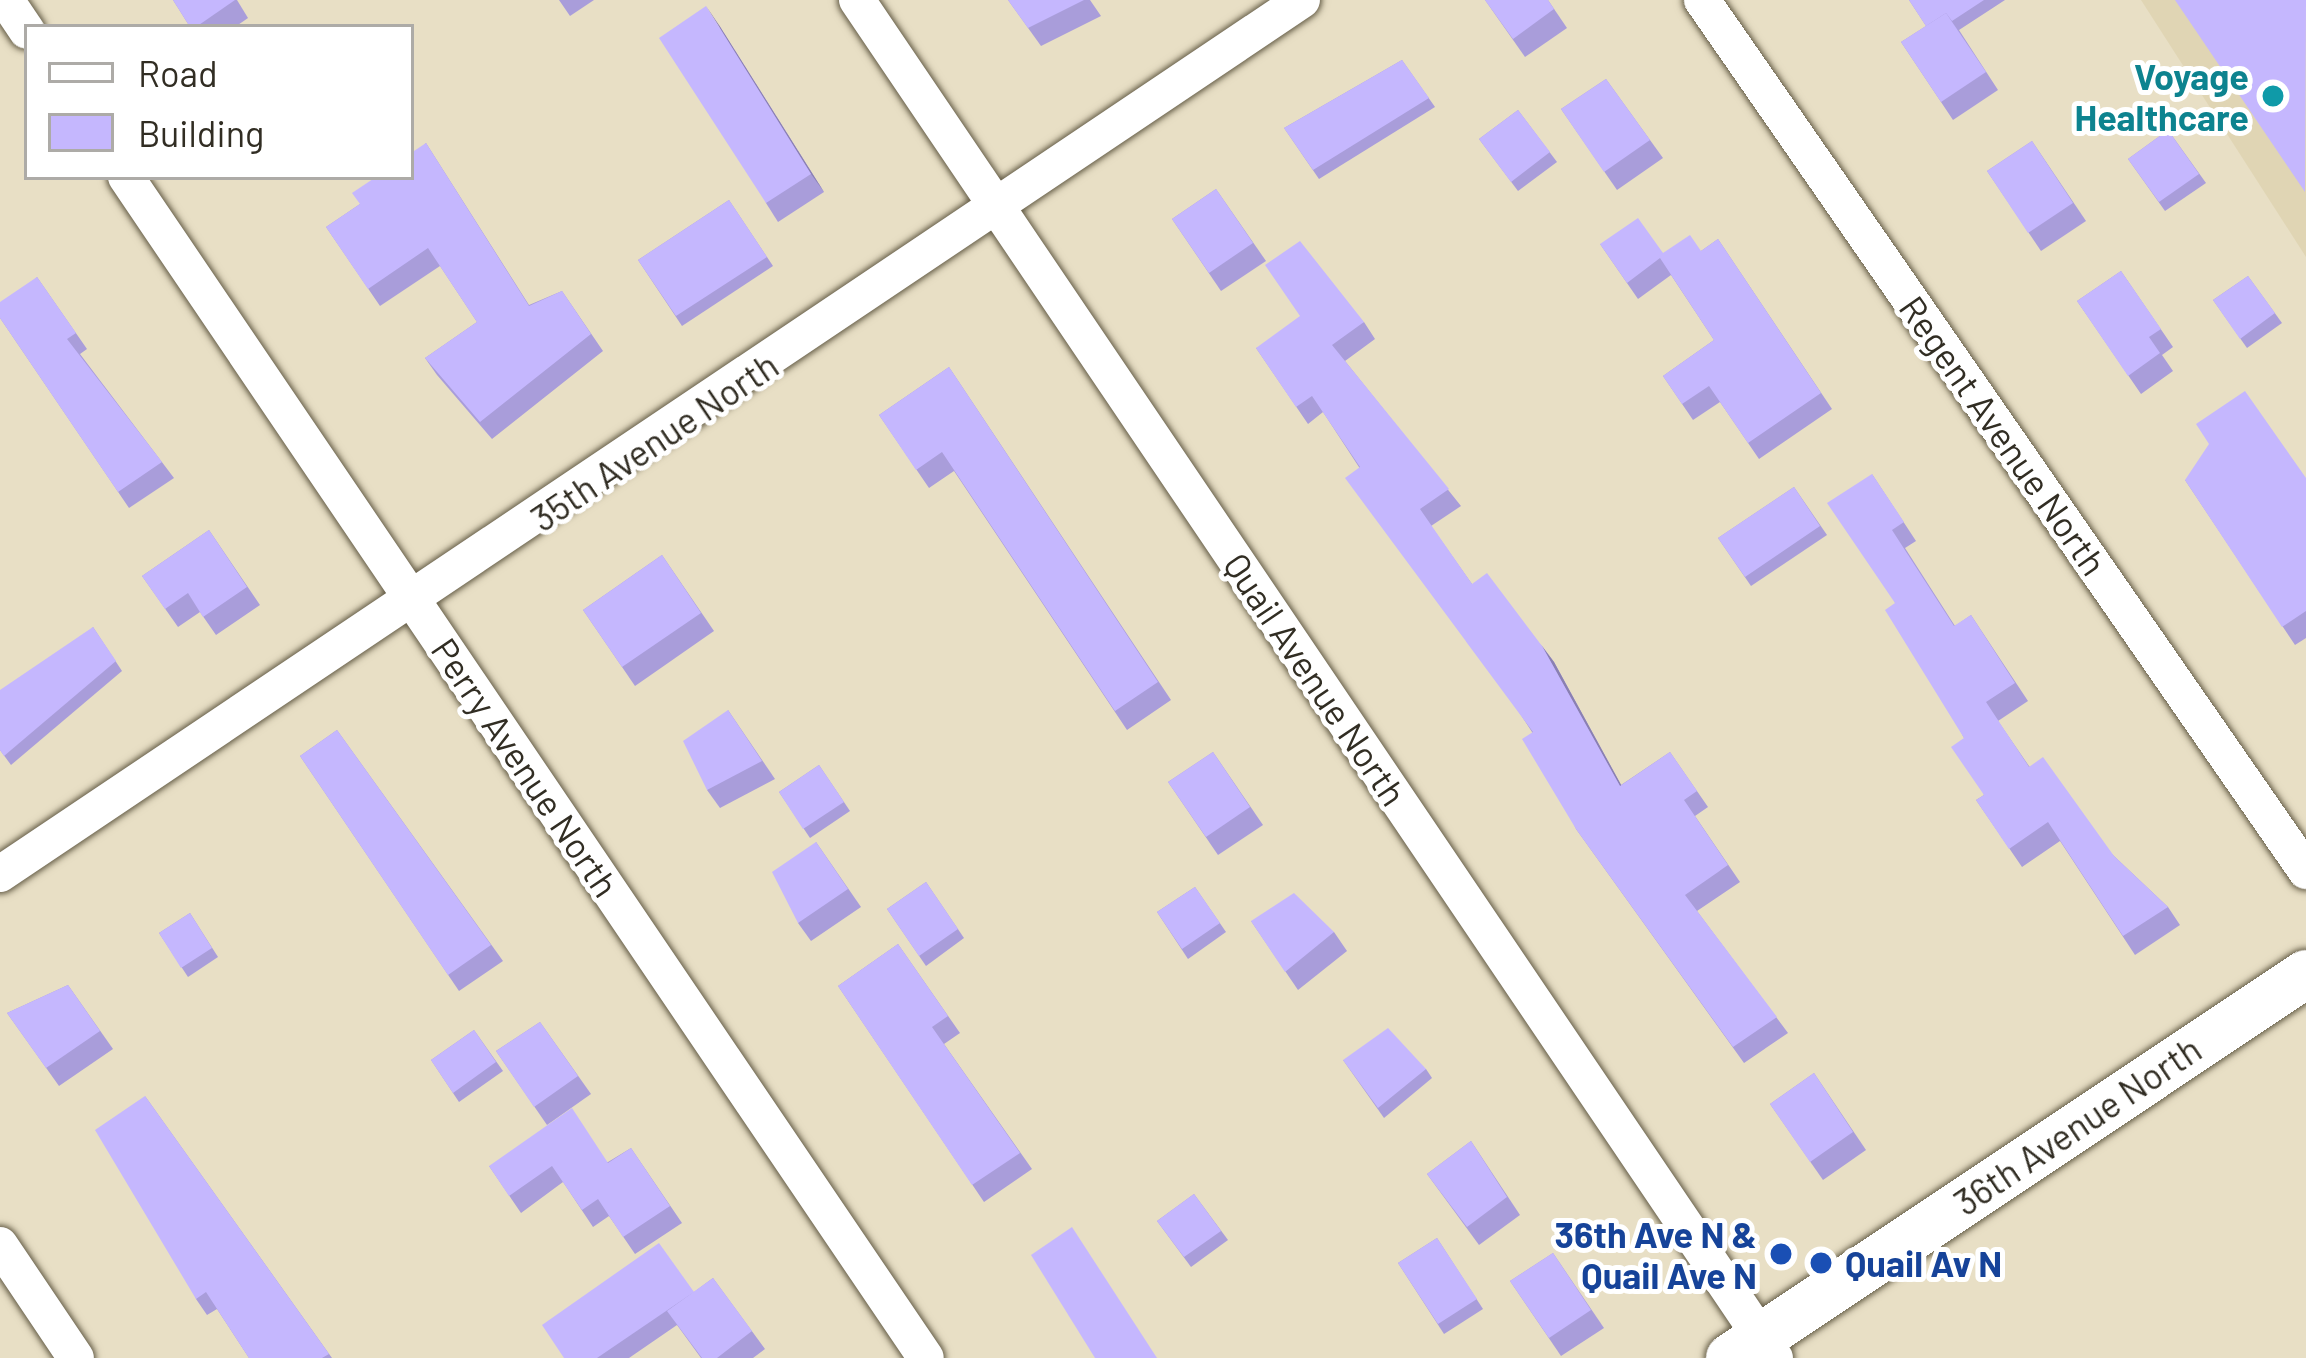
<!DOCTYPE html>
<style>
body{margin:0}
#map{position:relative;width:2306px;height:1358px;overflow:hidden;background:#e8dfc5;font-family:Barlow,sans-serif}
div>[style]{position:absolute}
.built>*{inset:0;background:#e0d5b4}
.roads{filter:drop-shadow(0 0 3px #655d47) drop-shadow(0 0 3px #655d47)}
.minor>*{height:36px;margin:-18px;padding:0 18px;transform-origin:18px;border-radius:18px;background:#fff}
.tertiary>*{height:48px;margin:-24px;padding:0 24px;transform-origin:24px;border-radius:24px;background:#fff}
.wall>*{inset:0;background:#a99dda}
.shaded-wall>*{inset:0;background:#8a80b2}
.building>*{inset:0;background:#c5b7fe}
.dots>*{width:33px;height:33px;translate:-50% -50%;box-sizing:border-box;border:6px solid #fff;border-radius:50%}
span{translate:-50% -50%;white-space:nowrap;text-align:center;line-height:1.15;-webkit-text-stroke:10px #fff;paint-order:stroke}
.culture-label{font-size:36px;color:#0d838f;font-weight:700}
.right{translate:-100% -50%;text-align:right}
.street-label{font-size:36px;color:#312d23}
.transit-label{font-size:36px;color:#164399;font-weight:700}
.left{translate:0 -50%;text-align:left}
.legend{position:absolute;left:24px;top:24px;width:390px;height:156px;box-sizing:border-box;background:#fff;border:3px solid #adaba7;margin:0;padding:15px 21px;list-style:none;font-size:36px;color:#312d23}
.legend li{display:flex;align-items:center;gap:24px;height:60px}
.legend b{width:60px;border:3px solid #adaba7}
</style>
<div id="map">
<div class="built">
<i style="clip-path:polygon(2141px 0,2306px 0,2306px 257px)"></i>
</div>
<div class="roads">
<div class="minor">
<i style="left:6px;top:0;width:37px;rotate:56deg"></i>
<i style="left:857px;top:0;width:1639px;rotate:55.94deg"></i>
<i style="left:1702px;top:0;width:1060px;rotate:55.26deg"></i>
<i style="left:126px;top:177px;width:1426px;rotate:55.89deg"></i>
<i style="left:0;top:874px;width:1568px;rotate:-33.87deg"></i>
<i style="left:0;top:1245px;width:136px;rotate:56.1deg"></i>
</div>
<div class="tertiary">
<i style="left:1730px;top:1358px;width:692px;rotate:-33.69deg"></i>
</div>
</div>
<div class="wall">
<i style="clip-path:polygon(173px 0,237px 0,248px 18px,235px 27px,190px 27px)"></i>
<i style="clip-path:polygon(559px 0,594px 0,570px 16px)"></i>
<i style="clip-path:polygon(1008px 0,1090px 0,1101px 16px,1041px 46px)"></i>
<i style="clip-path:polygon(1485px 0,1548px 0,1567px 28px,1525px 57px)"></i>
<i style="clip-path:polygon(1909px 0,2005px 0,1959px 30px,1998px 90px,1953px 120px,1901px 42px,1926px 26px)"></i>
<i style="clip-path:polygon(719px 25px,824px 192px,778px 222px,766px 203px)"></i>
<i style="clip-path:polygon(1402px 60px,1435px 107px,1319px 179px,1284px 128px)"></i>
<i style="clip-path:polygon(1606px 79px,1663px 158px,1617px 190px,1561px 109px)"></i>
<i style="clip-path:polygon(1518px 110px,1557px 162px,1518px 191px,1479px 139px)"></i>
<i style="clip-path:polygon(2168px 130px,2206px 183px,2165px 211px,2128px 159px)"></i>
<i style="clip-path:polygon(2032px 141px,2086px 221px,2041px 251px,1987px 171px)"></i>
<i style="clip-path:polygon(426px 143px,529px 305px,562px 291px,603px 351px,492px 439px,437px 375px,425px 358px,477px 322px,440px 266px,380px 306px,326px 227px,360px 204px)"></i>
<i style="clip-path:polygon(1216px 189px,1266px 261px,1221px 291px,1172px 219px)"></i>
<i style="clip-path:polygon(729px 200px,773px 266px,682px 326px,638px 260px)"></i>
<i style="clip-path:polygon(1718px 239px,1832px 409px,1759px 459px,1720px 402px,1693px 420px,1663px 376px,1714px 340px,1671px 275px,1638px 299px,1600px 244px,1663px 253px,1701px 251px)"></i>
<i style="clip-path:polygon(2121px 271px,2173px 347px,2162px 355px,2173px 371px,2141px 394px,2077px 301px)"></i>
<i style="clip-path:polygon(2248px 276px,2282px 323px,2247px 348px,2213px 300px)"></i>
<i style="clip-path:polygon(37px 277px,87px 349px,80px 354px,174px 478px,129px 508px,0 318px)"></i>
<i style="clip-path:polygon(1364px 322px,1375px 339px,1345px 361px,1461px 506px,1431px 526px,1472px 584px,1542px 646px,1554px 662px,1621px 785px,1670px 752px,1708px 807px,1695px 816px,1740px 882px,1697px 911px,1788px 1033px,1744px 1063px,1576px 829px,1532px 732px,1323px 412px,1308px 424px,1256px 348px)"></i>
<i style="clip-path:polygon(949px 367px,1171px 700px,1127px 730px,954px 471px,929px 488px,879px 415px)"></i>
<i style="clip-path:polygon(1872px 474px,1916px 541px,1905px 548px,1955px 626px,1971px 615px,2028px 701px,1998px 721px,2029px 766px,2114px 856px,2168px 907px,2180px 925px,2135px 955px,2060px 841px,2022px 867px,1976px 800px,1984px 795px,1964px 738px,1895px 603px)"></i>
<i style="clip-path:polygon(2306px 478px,2306px 638px,2295px 645px,2185px 480px)"></i>
<i style="clip-path:polygon(1794px 487px,1827px 535px,1751px 586px,1718px 538px)"></i>
<i style="clip-path:polygon(209px 530px,260px 605px,216px 635px,200px 612px,178px 627px,142px 576px)"></i>
<i style="clip-path:polygon(662px 555px,714px 631px,635px 686px,583px 610px)"></i>
<i style="clip-path:polygon(93px 627px,122px 671px,11px 765px,0 750px)"></i>
<i style="clip-path:polygon(728px 710px,775px 779px,720px 808px,707px 790px)"></i>
<i style="clip-path:polygon(337px 730px,503px 961px,459px 991px,300px 756px)"></i>
<i style="clip-path:polygon(1213px 752px,1263px 825px,1218px 855px,1168px 782px)"></i>
<i style="clip-path:polygon(819px 765px,850px 811px,810px 838px,779px 792px)"></i>
<i style="clip-path:polygon(816px 842px,861px 907px,811px 941px,798px 923px)"></i>
<i style="clip-path:polygon(926px 882px,964px 938px,926px 966px,887px 909px)"></i>
<i style="clip-path:polygon(1195px 887px,1226px 932px,1188px 959px,1157px 912px)"></i>
<i style="clip-path:polygon(190px 913px,218px 957px,188px 977px,159px 933px)"></i>
<i style="clip-path:polygon(1251px 921px,1334px 932px,1347px 951px,1298px 990px)"></i>
<i style="clip-path:polygon(898px 944px,960px 1033px,944px 1044px,1032px 1169px,984px 1202px,838px 986px)"></i>
<i style="clip-path:polygon(68px 985px,113px 1049px,59px 1086px,7px 1013px)"></i>
<i style="clip-path:polygon(540px 1022px,591px 1094px,547px 1125px,496px 1051px)"></i>
<i style="clip-path:polygon(474px 1030px,503px 1071px,459px 1102px,431px 1060px)"></i>
<i style="clip-path:polygon(1343px 1060px,1426px 1069px,1432px 1078px,1384px 1118px)"></i>
<i style="clip-path:polygon(1814px 1073px,1866px 1150px,1823px 1180px,1770px 1104px)"></i>
<i style="clip-path:polygon(145px 1096px,332px 1358px,249px 1358px,217px 1309px,207px 1315px,196px 1299px)"></i>
<i style="clip-path:polygon(1471px 1141px,1520px 1215px,1479px 1245px,1427px 1174px)"></i>
<i style="clip-path:polygon(631px 1148px,682px 1223px,635px 1254px,609px 1216px,593px 1227px,563px 1182px,521px 1213px,489px 1166px,608px 1162px)"></i>
<i style="clip-path:polygon(1194px 1194px,1228px 1240px,1191px 1267px,1157px 1221px)"></i>
<i style="clip-path:polygon(1437px 1238px,1483px 1309px,1444px 1334px,1398px 1263px)"></i>
<i style="clip-path:polygon(1553px 1253px,1604px 1328px,1561px 1356px,1510px 1281px)"></i>
<i style="clip-path:polygon(713px 1278px,765px 1349px,753px 1358px,701px 1358px,677px 1325px,629px 1358px,564px 1358px,694px 1292px)"></i>
</div>
<div class="shaded-wall">
<i style="clip-path:polygon(706px 6px,719px 25px,824px 192px,811px 174px)"></i>
<i style="clip-path:polygon(1542px 646px,1554px 662px,1631px 803px,1620px 786px)"></i>
</div>
<div class="building">
<i style="clip-path:polygon(173px 0,235px 0,196px 27px,190px 27px)"></i>
<i style="clip-path:polygon(1008px 0,1084px 0,1028px 28px)"></i>
<i style="clip-path:polygon(1485px 0,1548px 0,1554px 9px,1513px 39px)"></i>
<i style="clip-path:polygon(1909px 0,1984px 0,1952px 21px,1946px 13px,1926px 26px)"></i>
<i style="clip-path:polygon(2175px 0,2306px 0,2305px 192px)"></i>
<i style="clip-path:polygon(706px 6px,811px 174px,766px 203px,659px 38px)"></i>
<i style="clip-path:polygon(1946px 13px,1986px 72px,1941px 102px,1901px 42px)"></i>
<i style="clip-path:polygon(1402px 60px,1429px 98px,1313px 170px,1284px 128px)"></i>
<i style="clip-path:polygon(1606px 79px,1650px 140px,1604px 172px,1561px 109px)"></i>
<i style="clip-path:polygon(1518px 110px,1550px 152px,1511px 182px,1479px 139px)"></i>
<i style="clip-path:polygon(2168px 130px,2199px 174px,2159px 202px,2128px 159px)"></i>
<i style="clip-path:polygon(2032px 141px,2073px 203px,2028px 233px,1987px 171px)"></i>
<i style="clip-path:polygon(426px 143px,529px 306px,562px 291px,591px 334px,480px 422px,425px 358px,477px 322px,428px 248px,368px 289px,326px 227px,360px 204px,352px 193px,376px 177px,411px 177px,411px 153px)"></i>
<i style="clip-path:polygon(1216px 189px,1253px 243px,1209px 273px,1172px 219px)"></i>
<i style="clip-path:polygon(729px 200px,767px 257px,676px 316px,638px 260px)"></i>
<i style="clip-path:polygon(1638px 218px,1663px 253px,1690px 235px,1701px 251px,1718px 239px,1821px 393px,1748px 443px,1709px 386px,1682px 404px,1663px 376px,1714px 340px,1660px 258px,1627px 283px,1600px 244px)"></i>
<i style="clip-path:polygon(1300px 241px,1364px 322px,1332px 345px,1449px 489px,1420px 509px,1472px 584px,1487px 573px,1542px 646px,1620px 786px,1670px 752px,1697px 791px,1684px 800px,1728px 865px,1685px 895px,1777px 1017px,1733px 1047px,1576px 829px,1522px 739px,1533px 732px,1345px 478px,1360px 467px,1312px 396px,1296px 407px,1256px 348px,1300px 316px,1265px 265px)"></i>
<i style="clip-path:polygon(2121px 271px,2161px 329px,2149px 337px,2160px 353px,2128px 376px,2077px 301px)"></i>
<i style="clip-path:polygon(2248px 276px,2275px 313px,2240px 339px,2213px 300px)"></i>
<i style="clip-path:polygon(37px 277px,76px 333px,67px 339px,162px 462px,118px 492px,0 318px,0 302px)"></i>
<i style="clip-path:polygon(949px 367px,1158px 682px,1115px 711px,942px 452px,916px 470px,879px 415px)"></i>
<i style="clip-path:polygon(2245px 391px,2306px 478px,2306px 611px,2282px 627px,2185px 480px,2209px 444px,2196px 424px)"></i>
<i style="clip-path:polygon(1872px 474px,1904px 522px,1892px 530px,1954px 626px,1971px 615px,2015px 683px,1986px 702px,2029px 767px,2043px 757px,2114px 856px,2168px 907px,2123px 936px,2048px 822px,2009px 849px,1976px 800px,1984px 795px,1951px 747px,1964px 738px,1885px 610px,1895px 603px,1827px 503px)"></i>
<i style="clip-path:polygon(1794px 487px,1820px 526px,1745px 577px,1718px 538px)"></i>
<i style="clip-path:polygon(209px 530px,247px 587px,203px 617px,188px 593px,165px 609px,142px 576px)"></i>
<i style="clip-path:polygon(662px 555px,701px 613px,622px 667px,583px 610px)"></i>
<i style="clip-path:polygon(93px 627px,116px 661px,4px 756px,0 750px,0 690px)"></i>
<i style="clip-path:polygon(728px 710px,762px 761px,707px 790px,683px 741px)"></i>
<i style="clip-path:polygon(337px 730px,491px 945px,448px 975px,300px 756px)"></i>
<i style="clip-path:polygon(1213px 752px,1250px 807px,1206px 837px,1168px 782px)"></i>
<i style="clip-path:polygon(819px 765px,844px 802px,803px 829px,779px 792px)"></i>
<i style="clip-path:polygon(816px 842px,848px 889px,798px 923px,772px 872px)"></i>
<i style="clip-path:polygon(926px 882px,958px 929px,919px 956px,887px 909px)"></i>
<i style="clip-path:polygon(1195px 887px,1220px 923px,1182px 949px,1157px 912px)"></i>
<i style="clip-path:polygon(1294px 893px,1334px 932px,1285px 972px,1251px 921px)"></i>
<i style="clip-path:polygon(190px 913px,212px 948px,181px 968px,159px 933px)"></i>
<i style="clip-path:polygon(898px 944px,948px 1016px,932px 1027px,1020px 1153px,972px 1185px,838px 986px)"></i>
<i style="clip-path:polygon(68px 985px,100px 1031px,46px 1068px,7px 1013px)"></i>
<i style="clip-path:polygon(540px 1022px,578px 1076px,534px 1107px,496px 1051px)"></i>
<i style="clip-path:polygon(1388px 1028px,1426px 1069px,1378px 1108px,1343px 1060px)"></i>
<i style="clip-path:polygon(474px 1030px,496px 1062px,453px 1093px,431px 1060px)"></i>
<i style="clip-path:polygon(1814px 1073px,1853px 1132px,1810px 1162px,1770px 1104px)"></i>
<i style="clip-path:polygon(145px 1096px,329px 1354px,322px 1358px,249px 1358px,206px 1292px,196px 1299px,95px 1130px)"></i>
<i style="clip-path:polygon(572px 1108px,608px 1163px,631px 1148px,670px 1206px,623px 1237px,598px 1199px,582px 1210px,552px 1166px,509px 1196px,489px 1166px)"></i>
<i style="clip-path:polygon(1471px 1141px,1507px 1197px,1467px 1227px,1427px 1174px)"></i>
<i style="clip-path:polygon(1194px 1194px,1221px 1231px,1184px 1257px,1157px 1221px)"></i>
<i style="clip-path:polygon(1072px 1227px,1157px 1358px,1095px 1358px,1031px 1255px)"></i>
<i style="clip-path:polygon(1437px 1238px,1477px 1299px,1438px 1324px,1398px 1263px)"></i>
<i style="clip-path:polygon(659px 1243px,694px 1292px,597px 1358px,564px 1358px,542px 1325px)"></i>
<i style="clip-path:polygon(1553px 1253px,1591px 1310px,1549px 1338px,1510px 1281px)"></i>
<i style="clip-path:polygon(713px 1278px,752px 1331px,717px 1358px,702px 1358px,667px 1311px)"></i>
</div>
<div class="dots">
<i style="left:2273px;top:96px;background:#0f9aa8"></i>
<i style="left:1781px;top:1254px;background:#1a4fb4"></i>
<i style="left:1821px;top:1263px;background:#1a4fb4"></i>
</div>
<div class="culture-label">
<span class="right" style="left:2249px;top:96px">Voyage<br>Healthcare</span>
</div>
<div class="street-label">
<span style="left:2004px;top:435px;rotate:55deg">Regent Avenue North</span>
<span style="left:654px;top:441px;rotate:-34deg">35th Avenue North</span>
<span style="left:1316px;top:679px;rotate:56deg">Quail Avenue North</span>
<span style="left:526px;top:767px;rotate:56deg">Perry Avenue North</span>
<span style="left:2077px;top:1125px;rotate:-34deg">36th Avenue North</span>
</div>
<div class="transit-label">
<span class="right" style="left:1757px;top:1254px">36th Ave N &amp;<br>Quail Ave N</span>
<span class="left" style="left:1845px;top:1263px">Quail Av N</span>
</div>
<ul class="legend">
<li><b style="height:15px;background:#fff"></b>Road</li>
<li><b style="height:33px;background:#c5b7fe"></b>Building</li>
</ul>
</div>
